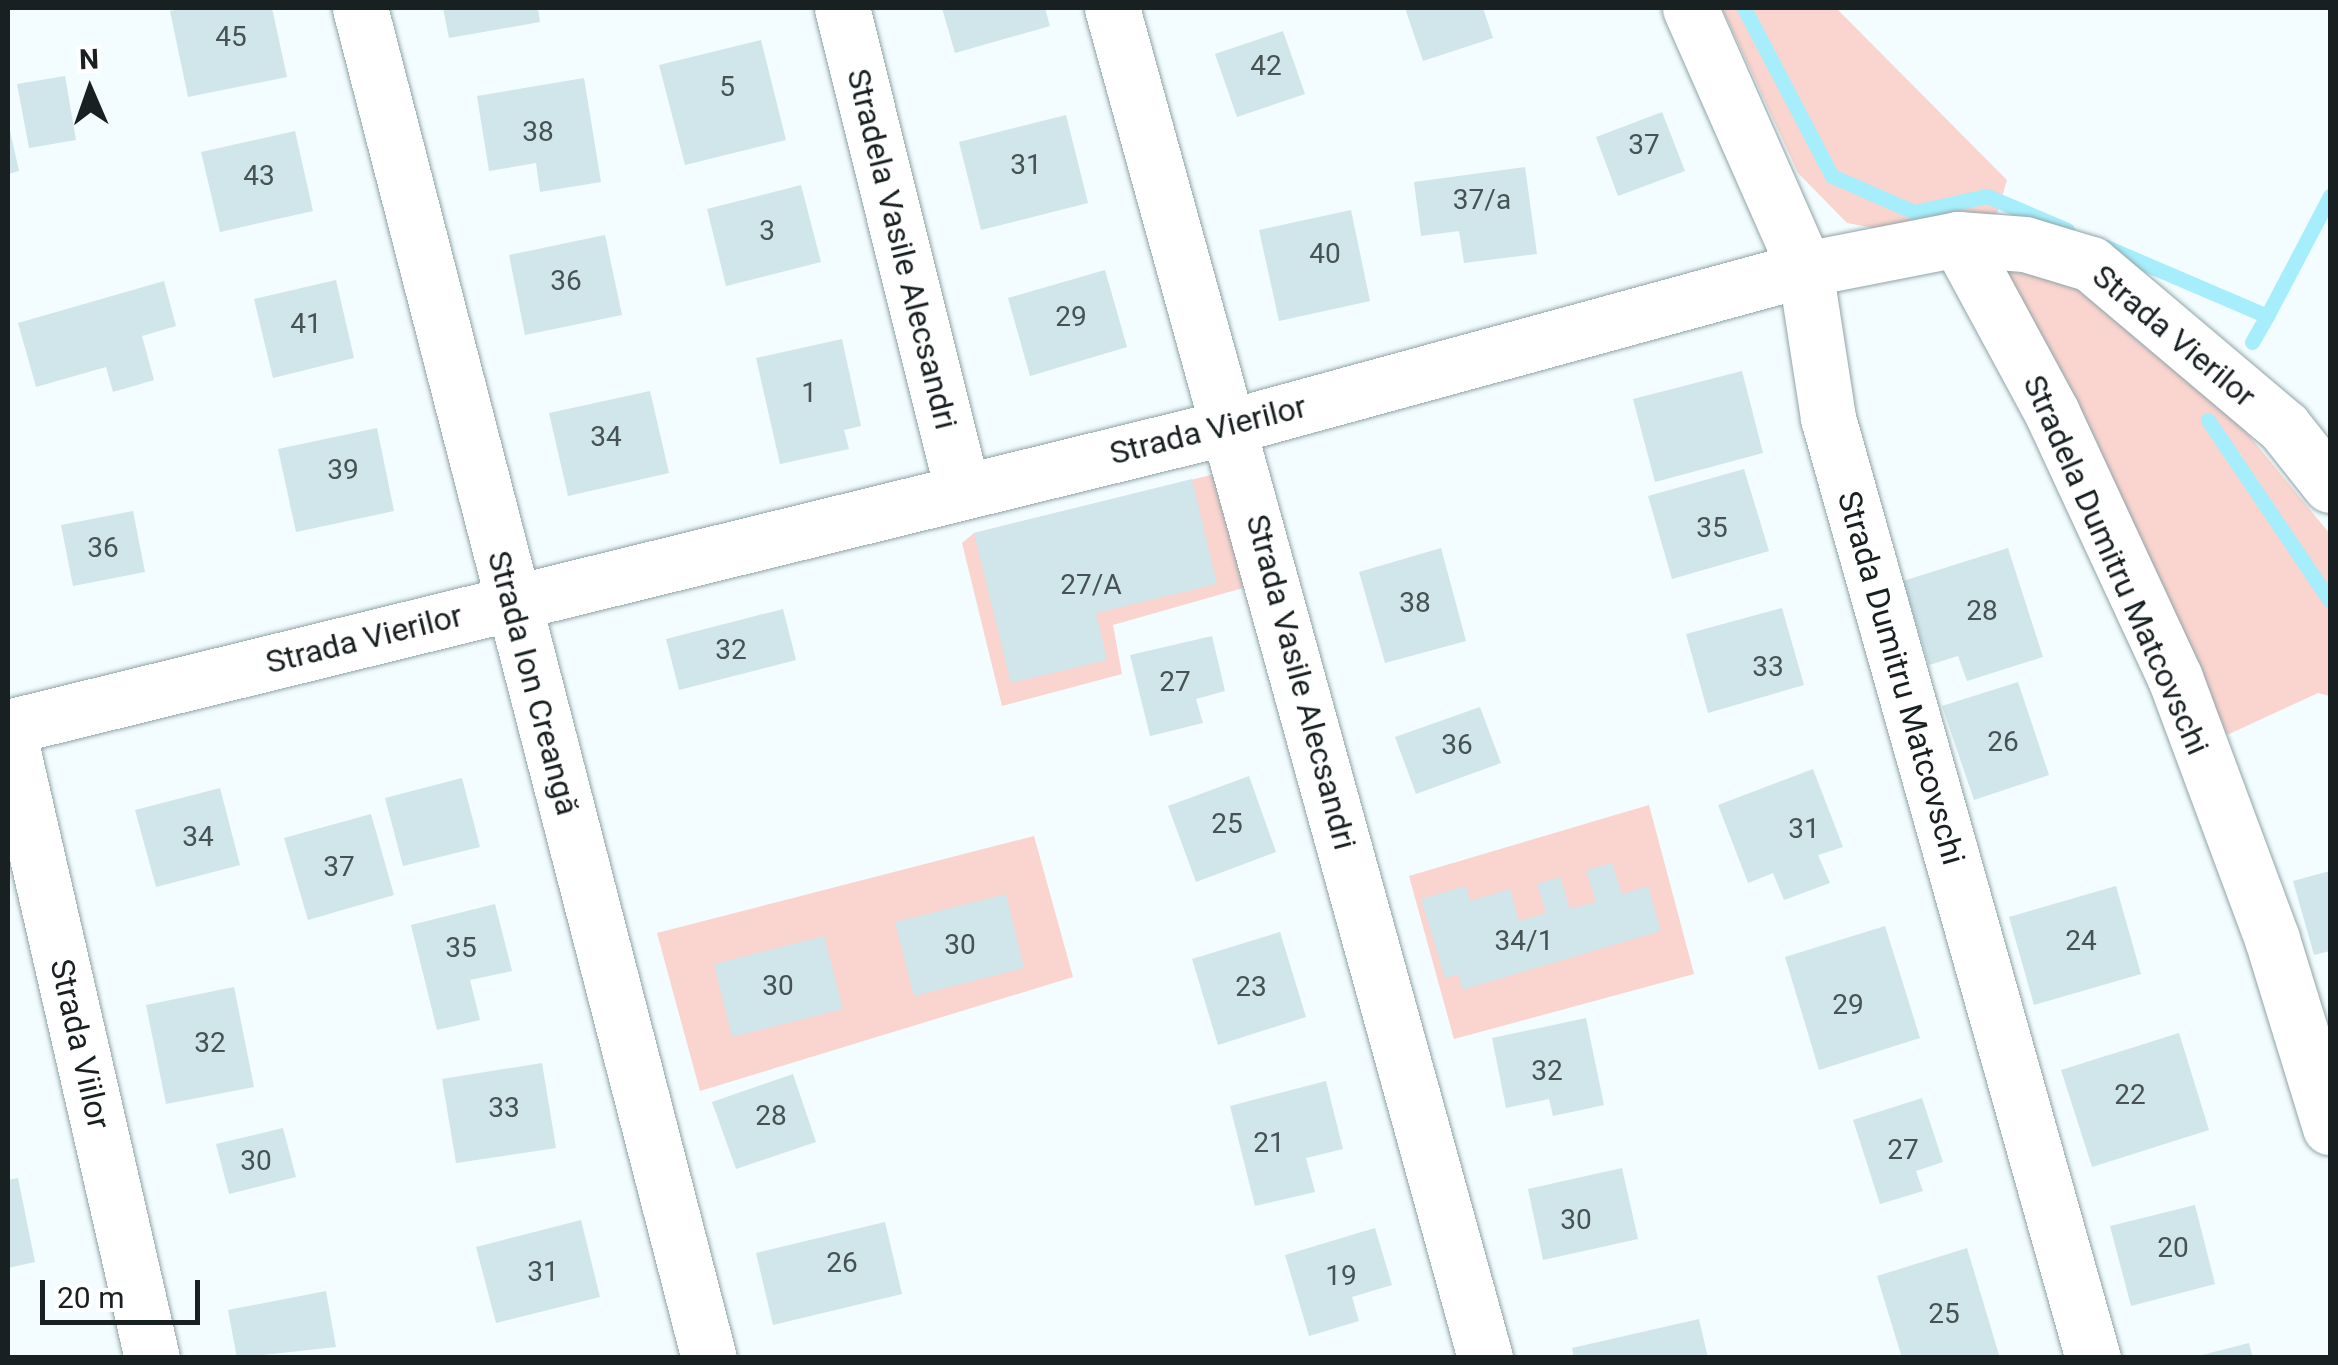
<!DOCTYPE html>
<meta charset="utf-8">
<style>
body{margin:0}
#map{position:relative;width:2338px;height:1365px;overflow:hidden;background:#f3fcfe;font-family:Roboto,sans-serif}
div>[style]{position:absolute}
.green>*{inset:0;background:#fad4ce}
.stream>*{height:15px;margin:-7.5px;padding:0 7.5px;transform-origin:7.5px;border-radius:7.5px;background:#a6eefb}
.building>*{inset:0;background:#d0e6ea}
.roads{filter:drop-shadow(0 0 2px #90a4a8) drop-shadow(0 0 2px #90a4a8)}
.minor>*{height:55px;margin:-27.5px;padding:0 27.5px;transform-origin:27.5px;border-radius:27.5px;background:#fff}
.tertiary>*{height:55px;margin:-27.5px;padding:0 27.5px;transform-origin:27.5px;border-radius:27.5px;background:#fff}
span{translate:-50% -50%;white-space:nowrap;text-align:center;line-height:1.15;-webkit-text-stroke:8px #fff;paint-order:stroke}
.number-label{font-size:28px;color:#465253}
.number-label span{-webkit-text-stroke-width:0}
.street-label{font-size:32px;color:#182021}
.frame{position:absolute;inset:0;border:10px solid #182021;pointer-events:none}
.north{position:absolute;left:40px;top:40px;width:100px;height:100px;-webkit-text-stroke:8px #fff;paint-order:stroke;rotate:358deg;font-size:28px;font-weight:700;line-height:40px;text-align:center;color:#182021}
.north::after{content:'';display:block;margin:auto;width:35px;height:45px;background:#182021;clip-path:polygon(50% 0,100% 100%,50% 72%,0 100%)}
.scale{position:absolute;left:40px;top:1280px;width:160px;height:45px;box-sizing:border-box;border:5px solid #182021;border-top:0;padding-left:12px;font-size:30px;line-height:35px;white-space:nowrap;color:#182021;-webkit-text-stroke:8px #fff;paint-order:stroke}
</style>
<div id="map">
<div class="green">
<i style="clip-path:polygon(1722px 8px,1836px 8px,2007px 180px,1997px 214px,1885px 230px,1847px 223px,1798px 173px)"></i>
<i style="clip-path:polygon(2001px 271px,2063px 276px,2233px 416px,2330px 534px,2330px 696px,2318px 693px,2227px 735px,2089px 426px)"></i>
<i style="clip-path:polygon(1215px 474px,1250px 586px,1113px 625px,1122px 674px,1002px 706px,962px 543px,974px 533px)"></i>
<i style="clip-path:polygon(1649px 805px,1694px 974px,1454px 1039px,1409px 876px)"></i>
<i style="clip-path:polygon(1034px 836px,1073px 977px,700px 1091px,657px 933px)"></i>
</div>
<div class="stream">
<i style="left:1744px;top:8px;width:190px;rotate:62.4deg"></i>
<i style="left:1832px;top:176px;width:90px;rotate:23.7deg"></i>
<i style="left:1914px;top:212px;width:75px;rotate:-12.4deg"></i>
<i style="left:1987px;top:196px;width:87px;rotate:23deg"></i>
<i style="left:2106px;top:247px;width:175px;rotate:23.2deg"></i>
<i style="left:2267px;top:316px;width:30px;rotate:120deg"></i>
<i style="left:2267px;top:316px;width:136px;rotate:-62.3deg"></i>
<i style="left:2208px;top:420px;width:218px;rotate:56deg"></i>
</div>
<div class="building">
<i style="clip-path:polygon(184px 8px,272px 8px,287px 77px,188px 97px,170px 11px)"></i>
<i style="clip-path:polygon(443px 8px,538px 8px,540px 22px,449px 38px)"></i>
<i style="clip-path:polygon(942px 8px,1045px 8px,1050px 26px,955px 53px)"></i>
<i style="clip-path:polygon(1405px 8px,1483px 8px,1493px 38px,1423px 61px)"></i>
<i style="clip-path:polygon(1283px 31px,1305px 94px,1237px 117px,1215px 54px)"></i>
<i style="clip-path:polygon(761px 40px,786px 140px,685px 165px,659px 65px)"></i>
<i style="clip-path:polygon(65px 76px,76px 140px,29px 148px,17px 84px)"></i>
<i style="clip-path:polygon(584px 78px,601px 182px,540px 192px,536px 163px,489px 171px,477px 96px)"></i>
<i style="clip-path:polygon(1662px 112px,1685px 171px,1618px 196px,1596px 137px)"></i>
<i style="clip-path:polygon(1066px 115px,1088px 203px,981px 230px,959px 142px)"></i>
<i style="clip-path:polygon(8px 122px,19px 171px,8px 174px)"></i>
<i style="clip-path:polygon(295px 131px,313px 211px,220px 232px,201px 152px)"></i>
<i style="clip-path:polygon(1525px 167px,1537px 254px,1464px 263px,1459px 231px,1421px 236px,1414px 182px)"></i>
<i style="clip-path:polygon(801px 185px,821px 262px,726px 286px,707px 209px)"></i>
<i style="clip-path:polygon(1351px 210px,1370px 301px,1279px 321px,1259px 230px)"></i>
<i style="clip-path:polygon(605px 235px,622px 315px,525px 335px,509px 255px)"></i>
<i style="clip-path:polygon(1105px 270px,1127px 347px,1030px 376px,1008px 298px)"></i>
<i style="clip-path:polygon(336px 280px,354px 358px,273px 378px,254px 299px)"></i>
<i style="clip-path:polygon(164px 281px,176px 326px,142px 336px,154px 380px,113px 392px,106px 367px,36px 387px,18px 323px)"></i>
<i style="clip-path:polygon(842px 339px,861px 426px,844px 430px,849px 449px,780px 464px,756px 358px)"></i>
<i style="clip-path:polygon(1742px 371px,1763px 453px,1655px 482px,1633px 399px)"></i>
<i style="clip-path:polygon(650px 391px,669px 473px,568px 496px,549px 413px)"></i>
<i style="clip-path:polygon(377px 428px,394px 511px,296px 532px,278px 449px)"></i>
<i style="clip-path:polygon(1744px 469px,1769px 551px,1672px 579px,1648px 496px)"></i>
<i style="clip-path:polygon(1192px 479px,1217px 584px,1096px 613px,1107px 660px,1011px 683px,974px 533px)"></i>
<i style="clip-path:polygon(133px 511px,145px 572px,73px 586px,61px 525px)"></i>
<i style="clip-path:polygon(1441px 548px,1466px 641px,1385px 663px,1359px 572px)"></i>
<i style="clip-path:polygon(2008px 548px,2043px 657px,1967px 681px,1958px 656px,1929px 665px,1903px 581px)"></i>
<i style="clip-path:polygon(1782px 608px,1804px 685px,1708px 713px,1686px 634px)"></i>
<i style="clip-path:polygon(783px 609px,796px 660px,679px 690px,666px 639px)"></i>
<i style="clip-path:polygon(1212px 636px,1225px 691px,1196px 699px,1203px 723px,1150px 736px,1130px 655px)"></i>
<i style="clip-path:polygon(2018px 682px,2049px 775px,1974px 800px,1942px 706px)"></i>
<i style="clip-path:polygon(1480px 707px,1501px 763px,1416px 794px,1395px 737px)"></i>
<i style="clip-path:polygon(1813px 769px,1843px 847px,1818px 855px,1830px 883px,1784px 900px,1773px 873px,1748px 883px,1718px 805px)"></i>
<i style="clip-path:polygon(1249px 776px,1276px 852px,1196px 882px,1168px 806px)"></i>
<i style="clip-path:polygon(462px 778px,480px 847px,403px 866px,385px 798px)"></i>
<i style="clip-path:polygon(220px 788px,240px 865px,156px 887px,135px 810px)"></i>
<i style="clip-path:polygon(371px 814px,394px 895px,308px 920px,284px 838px)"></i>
<i style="clip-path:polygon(1612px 863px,1622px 894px,1648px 886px,1661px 931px,1462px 990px,1458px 974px,1445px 978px,1421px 899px,1466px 886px,1470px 901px,1510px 889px,1519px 921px,1546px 913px,1537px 884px,1560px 877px,1570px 909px,1596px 902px,1586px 870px)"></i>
<i style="clip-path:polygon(2330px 871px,2330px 951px,2314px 955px,2293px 881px)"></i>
<i style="clip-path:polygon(2116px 886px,2141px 974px,2034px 1005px,2009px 917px)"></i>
<i style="clip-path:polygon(1006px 894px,1024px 968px,914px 996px,895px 922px)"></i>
<i style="clip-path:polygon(495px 904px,512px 971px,470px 980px,480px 1020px,437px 1030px,411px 925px)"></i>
<i style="clip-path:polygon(1885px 926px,1920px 1038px,1819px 1070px,1785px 957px)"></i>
<i style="clip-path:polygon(1280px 932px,1306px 1017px,1218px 1045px,1192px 959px)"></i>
<i style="clip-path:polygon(824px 936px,843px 1009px,732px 1037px,714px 964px)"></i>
<i style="clip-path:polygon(234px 987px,254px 1087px,166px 1104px,146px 1005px)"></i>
<i style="clip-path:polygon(1586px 1018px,1604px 1105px,1553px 1116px,1549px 1099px,1506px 1108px,1492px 1038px)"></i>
<i style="clip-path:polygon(2179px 1033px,2209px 1130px,2092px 1167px,2061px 1070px)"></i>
<i style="clip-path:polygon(542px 1063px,556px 1148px,456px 1163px,442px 1079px)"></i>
<i style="clip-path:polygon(793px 1074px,816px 1142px,736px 1169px,712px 1102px)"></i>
<i style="clip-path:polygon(1326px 1081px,1343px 1149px,1306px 1158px,1315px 1192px,1255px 1206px,1230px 1106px)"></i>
<i style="clip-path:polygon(1922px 1098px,1943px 1162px,1916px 1171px,1923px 1191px,1880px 1204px,1853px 1120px)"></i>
<i style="clip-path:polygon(283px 1128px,296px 1177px,229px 1194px,216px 1144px)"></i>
<i style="clip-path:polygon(1622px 1168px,1638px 1239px,1543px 1260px,1528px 1189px)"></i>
<i style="clip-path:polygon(18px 1178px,35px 1262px,8px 1268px,8px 1180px)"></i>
<i style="clip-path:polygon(2195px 1205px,2215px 1284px,2131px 1306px,2110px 1226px)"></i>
<i style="clip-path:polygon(581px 1220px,600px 1297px,496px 1323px,476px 1247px)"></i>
<i style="clip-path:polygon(885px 1222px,902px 1294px,773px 1325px,756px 1253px)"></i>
<i style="clip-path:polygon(1375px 1228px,1392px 1285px,1352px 1297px,1359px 1321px,1309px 1336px,1285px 1255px)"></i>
<i style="clip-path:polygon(1967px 1248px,1999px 1355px,1902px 1358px,1877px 1276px)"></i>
<i style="clip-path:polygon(326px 1291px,336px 1347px,237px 1358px,228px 1310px)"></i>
<i style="clip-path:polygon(1699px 1319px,1708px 1358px,1574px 1358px,1572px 1348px)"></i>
<i style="clip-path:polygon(2249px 1343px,2253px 1358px,2199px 1358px,2198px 1356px)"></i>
</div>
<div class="roads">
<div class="minor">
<i style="left:842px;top:8px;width:497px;rotate:76deg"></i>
<i style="left:1112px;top:8px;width:1401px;rotate:74.55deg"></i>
<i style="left:1690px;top:8px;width:285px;rotate:66.2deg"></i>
<i style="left:1805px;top:269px;width:151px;rotate:81.2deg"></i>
<i style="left:1828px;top:418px;width:977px;rotate:74.26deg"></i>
<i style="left:1958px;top:239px;width:198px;rotate:61.6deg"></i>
<i style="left:2052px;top:413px;width:292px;rotate:65.1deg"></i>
<i style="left:2175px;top:678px;width:278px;rotate:69.6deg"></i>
<i style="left:2272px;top:939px;width:197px;rotate:72.9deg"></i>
<i style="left:8px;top:727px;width:1256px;rotate:-13.82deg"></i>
<i style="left:1228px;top:427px;width:598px;rotate:-15.31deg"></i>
<i style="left:1805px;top:269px;width:156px;rotate:-11.1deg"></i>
<i style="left:1958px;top:239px;width:67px;rotate:4.3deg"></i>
<i style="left:2025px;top:244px;width:69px;rotate:16.9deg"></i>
<i style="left:2091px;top:264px;width:253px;rotate:40.2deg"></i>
<i style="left:2284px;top:427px;width:74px;rotate:51.6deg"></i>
<i style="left:8px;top:730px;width:644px;rotate:77.09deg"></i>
</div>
<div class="tertiary">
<i style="left:360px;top:8px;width:1394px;rotate:75.51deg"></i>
</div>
</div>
<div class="number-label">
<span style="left:231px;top:37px">45</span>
<span style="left:1266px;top:66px">42</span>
<span style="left:727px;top:87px">5</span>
<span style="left:538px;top:132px">38</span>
<span style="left:1644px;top:145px">37</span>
<span style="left:1026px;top:165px">31</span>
<span style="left:259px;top:176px">43</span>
<span style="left:1482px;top:200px">37/a</span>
<span style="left:767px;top:231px">3</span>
<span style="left:1325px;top:254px">40</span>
<span style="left:566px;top:281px">36</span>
<span style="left:1071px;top:317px">29</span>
<span style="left:306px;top:324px">41</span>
<span style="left:809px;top:393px">1</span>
<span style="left:606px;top:437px">34</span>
<span style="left:343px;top:470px">39</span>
<span style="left:1712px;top:528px">35</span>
<span style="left:103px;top:548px">36</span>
<span style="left:1091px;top:585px">27/A</span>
<span style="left:1415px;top:603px">38</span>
<span style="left:1982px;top:611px">28</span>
<span style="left:731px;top:650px">32</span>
<span style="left:1768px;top:667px">33</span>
<span style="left:1175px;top:682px">27</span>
<span style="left:2003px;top:742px">26</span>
<span style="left:1457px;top:745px">36</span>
<span style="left:1227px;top:824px">25</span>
<span style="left:1804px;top:829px">31</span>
<span style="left:198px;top:837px">34</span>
<span style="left:339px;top:867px">37</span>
<span style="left:1524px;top:941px">34/1</span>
<span style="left:2081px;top:941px">24</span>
<span style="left:960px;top:945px">30</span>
<span style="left:461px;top:948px">35</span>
<span style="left:778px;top:986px">30</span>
<span style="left:1251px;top:987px">23</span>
<span style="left:1848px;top:1005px">29</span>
<span style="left:210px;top:1043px">32</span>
<span style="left:1547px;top:1071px">32</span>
<span style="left:2130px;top:1095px">22</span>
<span style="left:504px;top:1108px">33</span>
<span style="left:771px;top:1116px">28</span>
<span style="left:1269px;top:1143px">21</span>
<span style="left:1903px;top:1150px">27</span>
<span style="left:256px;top:1161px">30</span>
<span style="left:1576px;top:1220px">30</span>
<span style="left:2173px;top:1248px">20</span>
<span style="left:842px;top:1263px">26</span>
<span style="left:543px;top:1272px">31</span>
<span style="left:1341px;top:1276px">19</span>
<span style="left:1944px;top:1314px">25</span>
</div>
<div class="street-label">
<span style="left:902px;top:249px;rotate:76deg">Stradela Vasile Alecsandri</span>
<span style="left:2174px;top:336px;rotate:40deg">Strada Vierilor</span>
<span style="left:1208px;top:430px;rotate:-14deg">Strada Vierilor</span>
<span style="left:2116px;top:565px;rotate:66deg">Stradela Dumitru Matcovschi</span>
<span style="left:364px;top:639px;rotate:-14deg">Strada Vierilor</span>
<span style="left:1901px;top:678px;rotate:74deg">Strada Dumitru Matcovschi</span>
<span style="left:1301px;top:682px;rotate:75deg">Strada Vasile Alecsandri</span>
<span style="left:533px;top:683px;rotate:75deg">Strada Ion Creangă</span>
<span style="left:80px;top:1044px;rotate:77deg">Strada Viilor</span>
</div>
<div class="frame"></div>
<div class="north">N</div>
<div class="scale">20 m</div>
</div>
